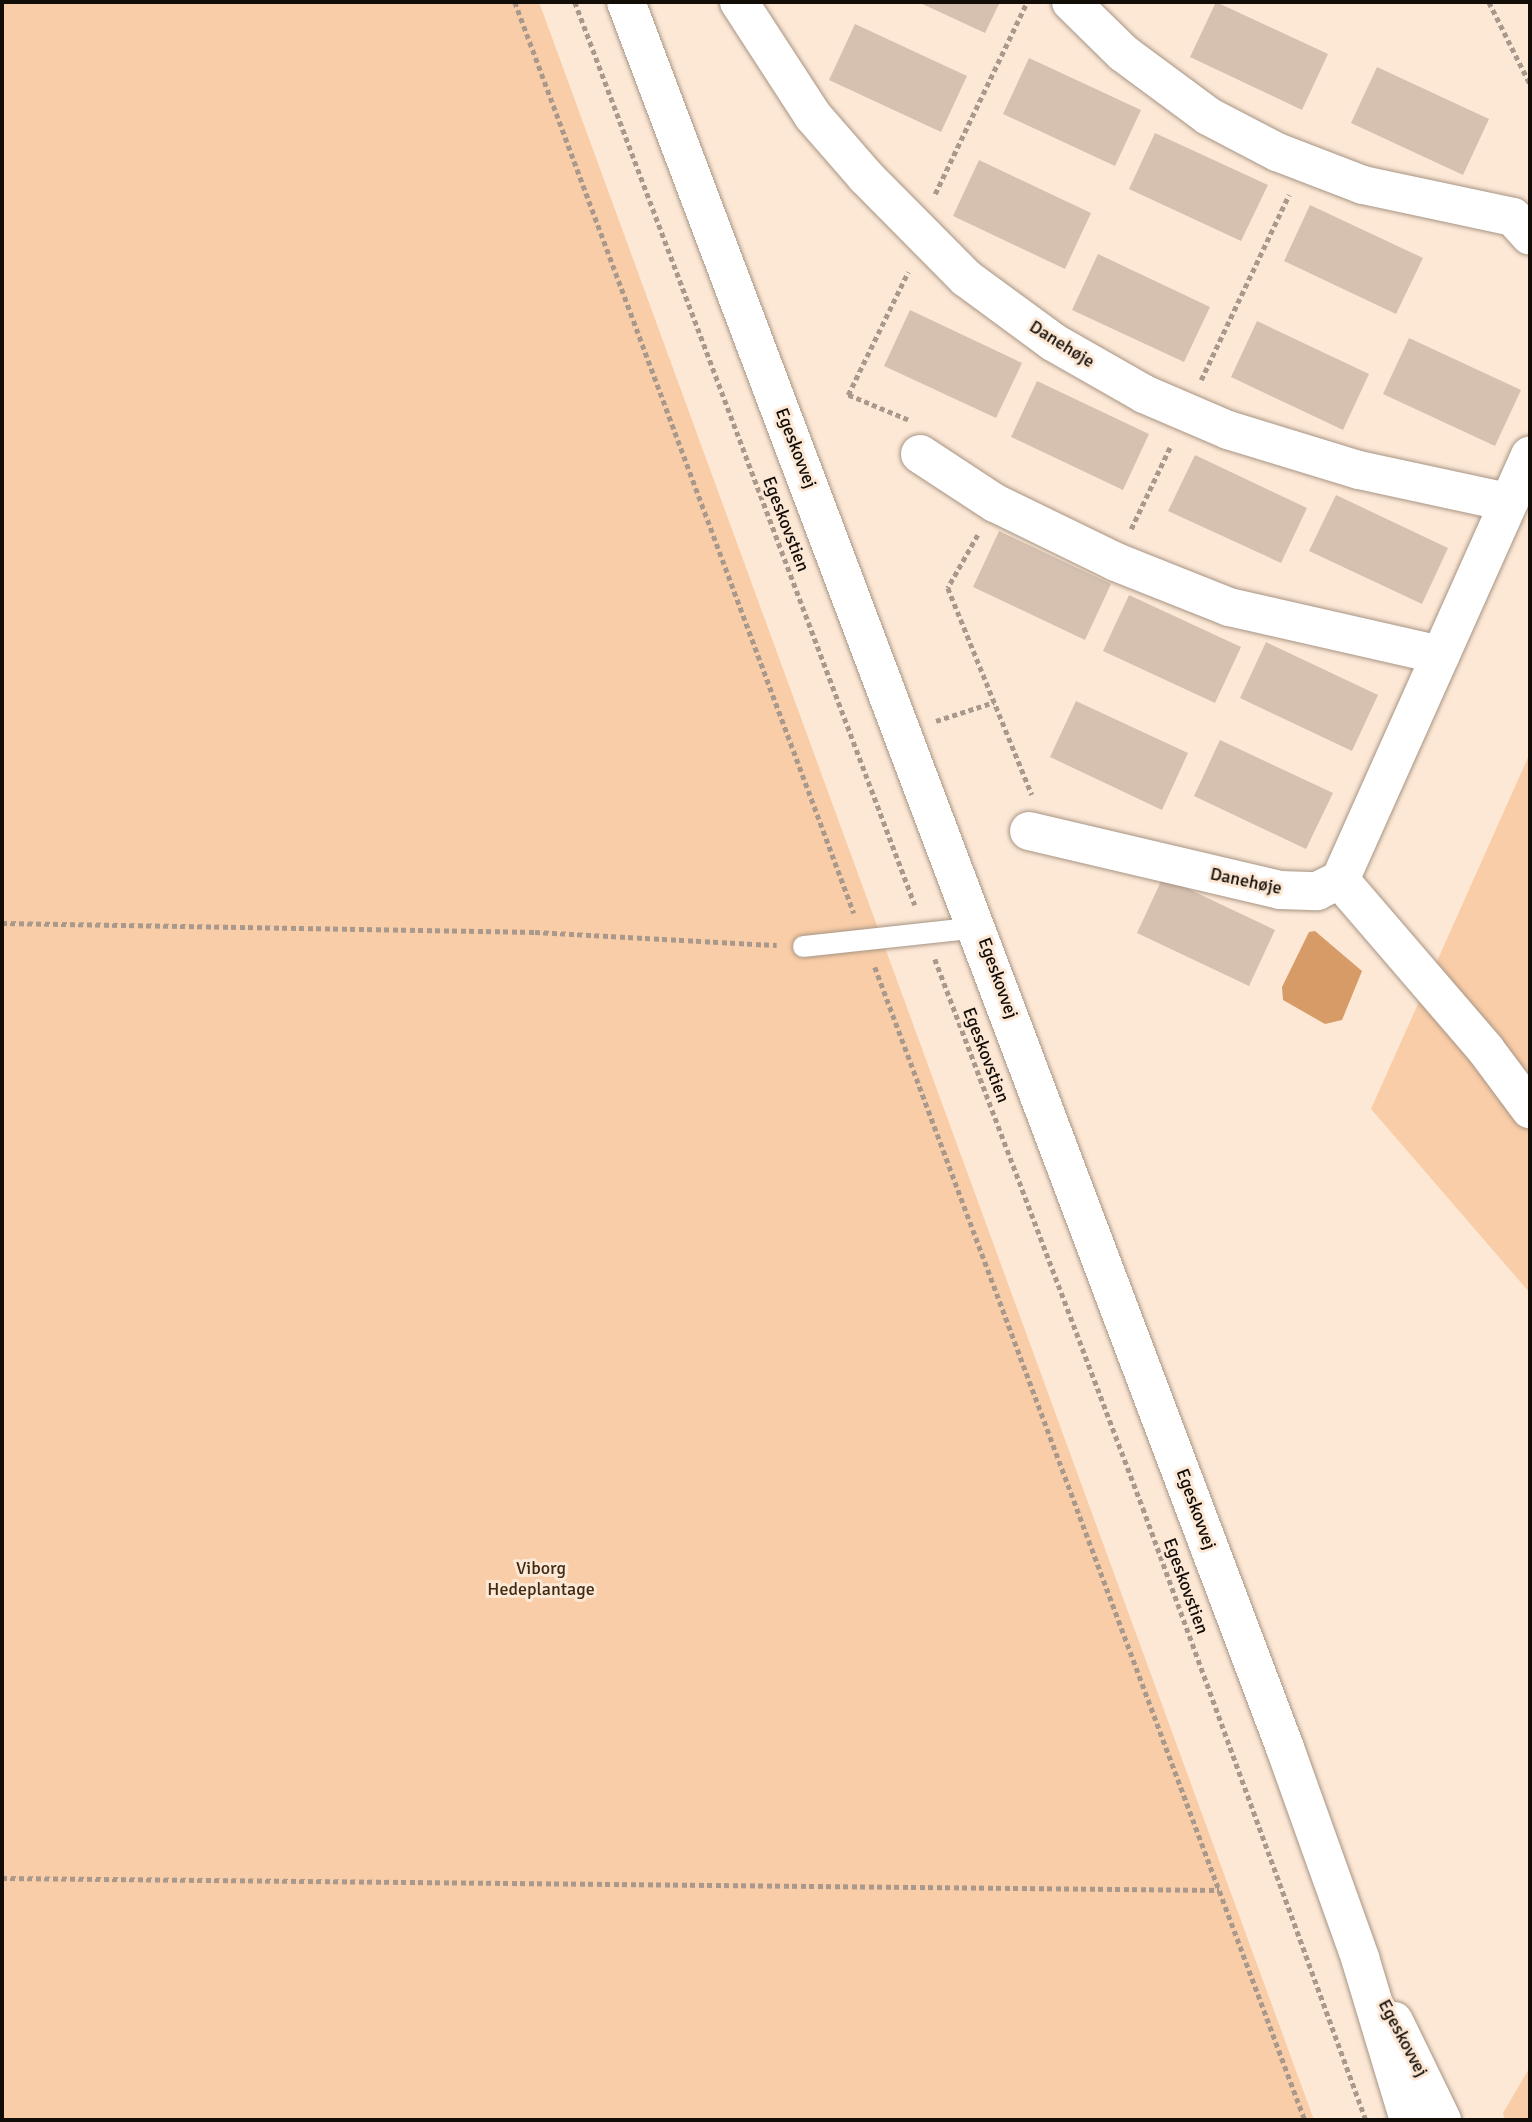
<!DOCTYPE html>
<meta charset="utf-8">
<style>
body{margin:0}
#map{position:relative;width:1532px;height:2122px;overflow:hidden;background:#fde8d6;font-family:Signika,sans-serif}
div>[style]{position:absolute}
.green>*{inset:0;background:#f9cda7}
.water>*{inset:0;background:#d69b67}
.building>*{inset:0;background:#d6c1b0}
.path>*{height:4.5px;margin-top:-2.25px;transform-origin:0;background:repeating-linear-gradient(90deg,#a9998c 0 5px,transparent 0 8.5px)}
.roads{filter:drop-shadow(0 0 2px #a79483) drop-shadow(0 0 2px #a79483)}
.lane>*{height:21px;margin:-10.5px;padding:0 10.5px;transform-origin:10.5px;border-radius:10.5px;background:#fff}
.street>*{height:38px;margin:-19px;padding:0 19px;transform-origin:19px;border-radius:19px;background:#fff}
.secondary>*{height:38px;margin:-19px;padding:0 19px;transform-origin:19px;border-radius:19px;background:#fff}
span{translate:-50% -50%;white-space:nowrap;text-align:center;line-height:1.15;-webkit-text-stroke:6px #fde8d6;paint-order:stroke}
.street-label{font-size:18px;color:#130d07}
.park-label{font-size:18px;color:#412912}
.frame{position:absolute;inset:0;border:4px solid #130d07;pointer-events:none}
</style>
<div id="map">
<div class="green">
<i style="clip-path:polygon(2px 2px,539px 2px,1314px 2120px,2px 2120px)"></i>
<i style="clip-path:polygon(1530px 753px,1530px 1293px,1371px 1109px)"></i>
<i style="clip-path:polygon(1530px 2067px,1530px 2120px,1505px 2120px,1503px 2113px)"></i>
</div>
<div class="water">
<i style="clip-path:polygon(1315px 931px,1362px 971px,1342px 1020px,1325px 1024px,1283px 1000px,1282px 987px,1309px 932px)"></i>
</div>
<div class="building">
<i style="clip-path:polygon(918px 2px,1000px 2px,985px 33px)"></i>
<i style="clip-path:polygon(1216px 2px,1328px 54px,1302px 110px,1190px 57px)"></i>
<i style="clip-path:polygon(855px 24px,967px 76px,941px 132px,829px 80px)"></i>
<i style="clip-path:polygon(1029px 58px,1141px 110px,1115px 166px,1003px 114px)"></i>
<i style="clip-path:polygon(1377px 67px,1489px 119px,1463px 175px,1351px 123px)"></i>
<i style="clip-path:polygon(1155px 133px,1268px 185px,1241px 241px,1129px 189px)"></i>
<i style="clip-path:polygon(979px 160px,1091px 213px,1065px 269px,953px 216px)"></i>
<i style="clip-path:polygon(1310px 205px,1423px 258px,1396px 314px,1284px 261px)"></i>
<i style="clip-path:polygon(1098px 254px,1210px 307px,1184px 362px,1072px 310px)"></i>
<i style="clip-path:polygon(910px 310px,1022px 363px,996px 418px,884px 366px)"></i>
<i style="clip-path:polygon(1257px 321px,1369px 374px,1343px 430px,1231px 377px)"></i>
<i style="clip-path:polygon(1409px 338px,1521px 390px,1495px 446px,1383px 394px)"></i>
<i style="clip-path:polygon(1037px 381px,1149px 434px,1123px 490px,1011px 437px)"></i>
<i style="clip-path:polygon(1195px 455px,1307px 508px,1281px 563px,1168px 511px)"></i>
<i style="clip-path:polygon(1336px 495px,1448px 548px,1422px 604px,1309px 551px)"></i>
<i style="clip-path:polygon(999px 531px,1111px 584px,1085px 640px,973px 587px)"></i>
<i style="clip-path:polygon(1129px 595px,1241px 647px,1215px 703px,1103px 651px)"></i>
<i style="clip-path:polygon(1266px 642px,1378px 695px,1352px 751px,1240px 698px)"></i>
<i style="clip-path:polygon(1076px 701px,1188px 753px,1162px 810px,1050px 757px)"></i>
<i style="clip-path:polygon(1220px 740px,1333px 793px,1306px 849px,1194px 796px)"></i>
<i style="clip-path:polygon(1163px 877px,1275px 930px,1249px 986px,1137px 933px)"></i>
</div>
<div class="path">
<i style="left:515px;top:2px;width:972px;rotate:69.59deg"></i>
<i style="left:575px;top:2px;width:965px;rotate:69.37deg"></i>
<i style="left:1489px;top:2px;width:92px;rotate:63.4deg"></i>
<i style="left:935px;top:194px;width:213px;rotate:-64.4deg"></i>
<i style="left:1201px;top:380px;width:205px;rotate:-64.6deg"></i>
<i style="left:908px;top:420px;width:65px;rotate:-157.4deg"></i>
<i style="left:848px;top:395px;width:137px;rotate:-64deg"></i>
<i style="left:1131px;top:529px;width:93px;rotate:-64.5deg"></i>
<i style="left:978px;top:535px;width:61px;rotate:119.5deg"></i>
<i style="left:948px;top:588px;width:223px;rotate:67.9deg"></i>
<i style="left:936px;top:721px;width:61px;rotate:-18.1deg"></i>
<i style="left:2px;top:923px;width:533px;rotate:0.97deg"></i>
<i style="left:535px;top:932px;width:242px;rotate:3.1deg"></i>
<i style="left:935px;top:959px;width:587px;rotate:69.25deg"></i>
<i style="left:1143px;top:1508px;width:651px;rotate:69.98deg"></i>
<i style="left:875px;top:967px;width:1231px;rotate:69.55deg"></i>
<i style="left:2px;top:1878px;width:1217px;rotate:0.56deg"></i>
</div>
<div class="roads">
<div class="lane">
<i style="left:803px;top:946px;width:177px;rotate:-6.2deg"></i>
</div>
<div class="street">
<i style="left:739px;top:2px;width:136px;rotate:57deg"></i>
<i style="left:813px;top:116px;width:81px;rotate:49deg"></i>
<i style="left:866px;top:177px;width:142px;rotate:45.3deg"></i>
<i style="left:966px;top:278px;width:108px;rotate:36.3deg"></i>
<i style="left:1053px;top:342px;width:105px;rotate:29.7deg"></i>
<i style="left:1144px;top:394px;width:91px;rotate:23.2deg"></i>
<i style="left:1228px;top:430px;width:137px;rotate:17deg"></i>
<i style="left:1359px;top:470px;width:151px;rotate:12.2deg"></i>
<i style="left:1071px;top:2px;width:73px;rotate:44.4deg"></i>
<i style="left:1123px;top:53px;width:106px;rotate:36.5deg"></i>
<i style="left:1208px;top:116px;width:78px;rotate:27.6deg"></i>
<i style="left:1277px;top:152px;width:92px;rotate:21deg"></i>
<i style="left:1363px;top:185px;width:153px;rotate:12deg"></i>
<i style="left:1513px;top:217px;width:25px;rotate:48deg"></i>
<i style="left:920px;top:454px;width:90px;rotate:33.2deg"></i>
<i style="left:995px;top:503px;width:135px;rotate:26deg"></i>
<i style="left:1116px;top:562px;width:122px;rotate:21.7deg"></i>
<i style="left:1229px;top:607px;width:217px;rotate:12.8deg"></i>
<i style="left:1029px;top:831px;width:258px;rotate:13.2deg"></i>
<i style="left:1280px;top:890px;width:37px;rotate:2deg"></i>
<i style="left:1317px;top:891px;width:25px;rotate:-26deg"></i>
<i style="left:1340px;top:880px;width:465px;rotate:-65.9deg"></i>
<i style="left:1340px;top:880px;width:224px;rotate:49.3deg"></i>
<i style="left:1486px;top:1050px;width:74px;rotate:53.3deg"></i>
</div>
<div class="secondary">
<i style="left:626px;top:2px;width:1866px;rotate:69.32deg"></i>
<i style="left:1285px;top:1748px;width:223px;rotate:70.3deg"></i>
<i style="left:1360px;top:1958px;width:169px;rotate:73.2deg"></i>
<i style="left:1394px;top:2021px;width:110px;rotate:64.1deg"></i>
</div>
</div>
<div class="street-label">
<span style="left:1062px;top:344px;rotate:32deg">Danehøje</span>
<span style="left:796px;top:448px;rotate:69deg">Egeskovvej</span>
<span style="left:786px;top:524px;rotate:69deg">Egeskovstien</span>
<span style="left:1246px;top:881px;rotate:12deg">Danehøje</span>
<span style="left:998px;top:978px;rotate:70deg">Egeskovvej</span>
<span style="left:986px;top:1055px;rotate:69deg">Egeskovstien</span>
<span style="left:1196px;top:1509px;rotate:70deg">Egeskovvej</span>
<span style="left:1186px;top:1586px;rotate:70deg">Egeskovstien</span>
<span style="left:1403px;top:2038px;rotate:62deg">Egeskovvej</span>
</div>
<div class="park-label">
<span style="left:541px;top:1579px">Viborg<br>Hedeplantage</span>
</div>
<div class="frame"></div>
</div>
